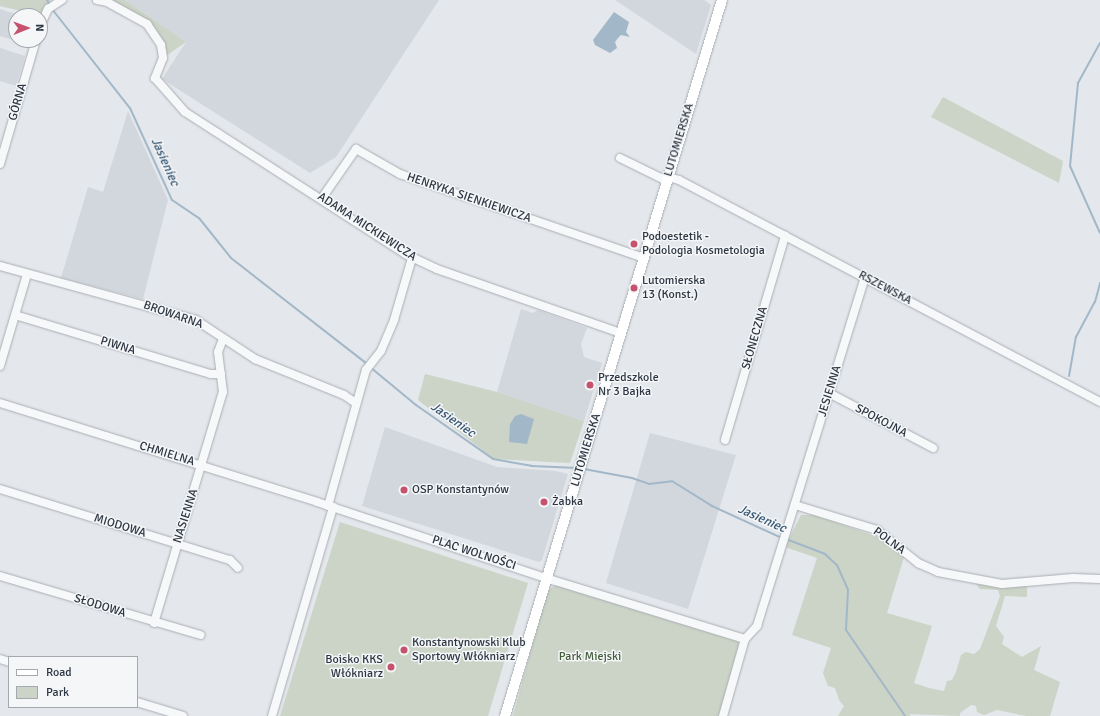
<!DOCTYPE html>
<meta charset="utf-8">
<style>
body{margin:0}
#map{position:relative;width:1100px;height:716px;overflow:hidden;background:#e4e7eb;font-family:Signika,sans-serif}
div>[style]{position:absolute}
.built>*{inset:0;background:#d2d7dd}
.green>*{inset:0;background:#cbd4c6}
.water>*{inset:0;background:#a2b8c8}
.stream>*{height:2px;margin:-1px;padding:0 1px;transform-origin:1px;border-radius:1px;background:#a2b8c8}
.roads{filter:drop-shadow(0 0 1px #a9aeb5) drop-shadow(0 0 1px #a9aeb5)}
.minor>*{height:8px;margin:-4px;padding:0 4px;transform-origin:4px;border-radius:4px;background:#f7f8f9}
.major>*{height:10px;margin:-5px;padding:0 5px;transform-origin:5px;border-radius:5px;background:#fff}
.dots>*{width:11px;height:11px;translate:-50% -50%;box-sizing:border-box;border:2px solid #f4f6f8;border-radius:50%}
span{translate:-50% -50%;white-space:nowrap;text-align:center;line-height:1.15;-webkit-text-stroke:3px #f4f6f8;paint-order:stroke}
.street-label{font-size:12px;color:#2d3642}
.poi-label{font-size:12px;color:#2d3642}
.left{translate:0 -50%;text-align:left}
.right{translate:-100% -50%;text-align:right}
.park-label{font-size:12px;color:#445d3b}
.water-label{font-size:13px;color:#395874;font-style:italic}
.legend{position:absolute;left:8px;top:656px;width:130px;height:52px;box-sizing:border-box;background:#f4f6f8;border:1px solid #a4a9af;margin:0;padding:5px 7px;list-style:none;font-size:12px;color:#2d3642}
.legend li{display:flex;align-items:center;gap:8px;height:20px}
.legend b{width:20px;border:1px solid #a4a9af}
.north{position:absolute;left:8px;top:8px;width:40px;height:40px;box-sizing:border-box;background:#f4f6f8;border:1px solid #a4a9af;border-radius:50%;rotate:89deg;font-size:11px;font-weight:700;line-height:16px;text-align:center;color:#2d3642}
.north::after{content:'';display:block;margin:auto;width:14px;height:18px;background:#c6536e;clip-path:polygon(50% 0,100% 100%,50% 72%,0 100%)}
</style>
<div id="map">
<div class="built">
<i style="clip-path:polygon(125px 0,439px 0,336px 157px,310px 173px,162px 79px,186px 42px)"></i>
<i style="clip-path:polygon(615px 0,704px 0,711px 5px,696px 54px)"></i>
<i style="clip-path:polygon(0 9px,22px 16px,16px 16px,16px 40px,31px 40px,29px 45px,0 36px)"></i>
<i style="clip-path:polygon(0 48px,25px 56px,16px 86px,0 81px)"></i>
<i style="clip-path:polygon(128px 111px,168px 200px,143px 299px,61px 278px,88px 187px,103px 192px)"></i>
<i style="clip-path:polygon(521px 309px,533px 313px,538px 310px,587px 328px,581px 344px,584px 357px,602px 363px,584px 421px,497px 392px)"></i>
<i style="clip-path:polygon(385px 427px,497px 467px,556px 471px,568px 474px,542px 560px,539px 562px,362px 506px)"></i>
<i style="clip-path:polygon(650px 433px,736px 455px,688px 609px,606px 583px)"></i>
</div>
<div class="green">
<i style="clip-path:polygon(0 0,51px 0,42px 16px,0 6px)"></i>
<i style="clip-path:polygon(97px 0,125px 0,186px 42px,163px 58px,147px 24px)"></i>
<i style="clip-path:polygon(943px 97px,1063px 161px,1059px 183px,931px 117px)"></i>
<i style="clip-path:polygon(425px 374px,497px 392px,584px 421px,570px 463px,494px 459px,418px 400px)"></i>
<i style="clip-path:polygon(801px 515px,815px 515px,880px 538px,904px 557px,887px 613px,932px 626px,914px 683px,929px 688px,944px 691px,947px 681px,952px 680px,956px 672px,961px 655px,966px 652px,974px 654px,980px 649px,1000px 596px,998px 590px,980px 589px,976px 584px,1027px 586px,1027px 597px,1005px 596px,996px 626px,1004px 637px,1002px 644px,1022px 657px,1041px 646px,1034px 670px,1060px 682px,1050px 716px,1026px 716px,997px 710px,984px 715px,977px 712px,976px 706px,971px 705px,960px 713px,960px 716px,909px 714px,911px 716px,838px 716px,844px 706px,839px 700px,835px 688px,828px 686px,823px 673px,831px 648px,792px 635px,817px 558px,785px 547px)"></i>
<i style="clip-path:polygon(340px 522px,528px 583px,488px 716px,280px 716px)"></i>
<i style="clip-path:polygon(556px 585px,735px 639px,739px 644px,739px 651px,719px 716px,513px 716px,547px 590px)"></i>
</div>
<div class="water">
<i style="clip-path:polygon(614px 12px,629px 22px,626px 32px,630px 37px,621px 35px,618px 38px,615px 42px,617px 48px,610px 53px,595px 45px,593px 40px)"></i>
<i style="clip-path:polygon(521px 414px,534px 419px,527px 444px,509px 442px,510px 424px,515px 416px)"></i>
</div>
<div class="stream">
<i style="left:47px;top:0;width:6px;rotate:59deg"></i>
<i style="left:52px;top:9px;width:126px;rotate:51.8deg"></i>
<i style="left:130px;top:108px;width:101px;rotate:65.5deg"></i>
<i style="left:172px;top:200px;width:32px;rotate:34deg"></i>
<i style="left:199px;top:218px;width:51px;rotate:51.3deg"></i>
<i style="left:231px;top:258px;width:172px;rotate:37.9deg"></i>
<i style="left:1100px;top:43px;width:46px;rotate:118.8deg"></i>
<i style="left:1078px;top:83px;width:83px;rotate:95.5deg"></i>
<i style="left:1070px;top:166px;width:73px;rotate:65.9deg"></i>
<i style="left:370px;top:367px;width:60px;rotate:39.6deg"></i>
<i style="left:416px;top:405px;width:94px;rotate:35deg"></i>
<i style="left:493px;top:459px;width:39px;rotate:10deg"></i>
<i style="left:531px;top:466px;width:47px;rotate:2.4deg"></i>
<i style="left:1069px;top:376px;width:40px;rotate:-80deg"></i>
<i style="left:1076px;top:337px;width:40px;rotate:-62deg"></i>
<i style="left:1095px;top:302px;width:20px;rotate:-75deg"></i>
<i style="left:584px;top:469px;width:49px;rotate:10.6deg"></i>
<i style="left:632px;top:478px;width:18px;rotate:19deg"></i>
<i style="left:649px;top:484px;width:23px;rotate:-7deg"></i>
<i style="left:672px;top:481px;width:47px;rotate:32deg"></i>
<i style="left:712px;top:506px;width:77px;rotate:24.6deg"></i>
<i style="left:786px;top:539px;width:42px;rotate:21deg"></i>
<i style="left:825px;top:554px;width:16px;rotate:43deg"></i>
<i style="left:837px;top:565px;width:27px;rotate:66deg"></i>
<i style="left:848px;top:590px;width:40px;rotate:92.9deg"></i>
<i style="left:846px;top:630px;width:104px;rotate:55.5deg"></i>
</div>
<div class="roads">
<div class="minor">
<i style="left:97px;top:0;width:10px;rotate:11deg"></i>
<i style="left:107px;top:2px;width:46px;rotate:28.8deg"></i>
<i style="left:147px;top:24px;width:25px;rotate:56deg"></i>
<i style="left:161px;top:45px;width:13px;rotate:81deg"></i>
<i style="left:163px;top:58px;width:22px;rotate:112deg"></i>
<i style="left:155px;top:78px;width:45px;rotate:48.6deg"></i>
<i style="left:185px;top:112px;width:262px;rotate:32.8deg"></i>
<i style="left:405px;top:254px;width:35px;rotate:25deg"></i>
<i style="left:437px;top:269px;width:195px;rotate:19.2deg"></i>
<i style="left:40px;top:26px;width:19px;rotate:-65deg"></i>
<i style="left:48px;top:9px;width:17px;rotate:-33deg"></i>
<i style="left:620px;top:158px;width:52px;rotate:26.1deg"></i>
<i style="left:0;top:164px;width:129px;rotate:-73.8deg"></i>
<i style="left:668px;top:177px;width:11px;rotate:15deg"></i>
<i style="left:679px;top:180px;width:476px;rotate:27.8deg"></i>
<i style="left:322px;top:198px;width:60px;rotate:-55.2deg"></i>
<i style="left:356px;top:149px;width:51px;rotate:29.6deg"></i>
<i style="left:400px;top:174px;width:258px;rotate:19deg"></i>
<i style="left:0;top:266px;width:203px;rotate:15.4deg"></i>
<i style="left:196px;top:320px;width:71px;rotate:33.5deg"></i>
<i style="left:255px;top:359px;width:96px;rotate:22deg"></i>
<i style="left:344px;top:395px;width:14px;rotate:34deg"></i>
<i style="left:15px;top:315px;width:205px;rotate:16.8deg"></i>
<i style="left:211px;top:374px;width:10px"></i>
<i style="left:0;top:366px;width:96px;rotate:-73.6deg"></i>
<i style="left:829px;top:393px;width:118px;rotate:27.9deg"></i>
<i style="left:0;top:403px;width:332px;rotate:17.3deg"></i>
<i style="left:317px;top:502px;width:248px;rotate:18.4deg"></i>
<i style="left:552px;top:580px;width:202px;rotate:17deg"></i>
<i style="left:725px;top:440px;width:213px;rotate:-73.6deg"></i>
<i style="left:0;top:489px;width:241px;rotate:17.2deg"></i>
<i style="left:230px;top:560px;width:11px;rotate:45deg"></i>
<i style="left:795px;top:505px;width:86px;rotate:17deg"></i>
<i style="left:877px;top:530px;width:53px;rotate:38.8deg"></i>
<i style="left:918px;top:563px;width:22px;rotate:24deg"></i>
<i style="left:938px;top:572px;width:65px;rotate:10.6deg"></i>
<i style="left:1002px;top:584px;width:71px;rotate:-4.8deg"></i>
<i style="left:1073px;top:578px;width:27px;rotate:2deg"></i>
<i style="left:328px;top:506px;width:141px;rotate:-74.4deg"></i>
<i style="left:366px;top:370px;width:24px;rotate:-52deg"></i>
<i style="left:381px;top:351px;width:34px;rotate:-67deg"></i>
<i style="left:394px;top:320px;width:65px;rotate:-73.8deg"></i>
<i style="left:0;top:576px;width:209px;rotate:16.4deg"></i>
<i style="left:154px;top:623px;width:241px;rotate:-73.4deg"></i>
<i style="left:223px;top:392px;width:40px;rotate:-97.1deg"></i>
<i style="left:218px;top:352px;width:14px;rotate:-69deg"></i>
<i style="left:745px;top:639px;width:18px;rotate:-47deg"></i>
<i style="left:757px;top:626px;width:365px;rotate:-72.8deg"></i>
<i style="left:0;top:659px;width:9px;rotate:18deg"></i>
<i style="left:137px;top:702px;width:48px;rotate:16.9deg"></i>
<i style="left:272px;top:716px;width:218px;rotate:-73.7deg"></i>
<i style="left:723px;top:716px;width:80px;rotate:-74.1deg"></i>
</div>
<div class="major">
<i style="left:505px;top:716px;width:748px;rotate:-73.14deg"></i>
</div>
</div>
<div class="dots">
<i style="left:634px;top:244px;background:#c6536e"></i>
<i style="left:634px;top:288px;background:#c6536e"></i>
<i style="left:590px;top:385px;background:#c6536e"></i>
<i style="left:404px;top:490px;background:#c6536e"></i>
<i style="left:544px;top:502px;background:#c6536e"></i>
<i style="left:404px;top:650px;background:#c6536e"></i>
<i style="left:391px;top:667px;background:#c6536e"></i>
</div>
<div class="street-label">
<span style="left:18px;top:102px;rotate:-74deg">GÓRNA</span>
<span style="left:679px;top:140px;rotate:-73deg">LUTOMIERSKA</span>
<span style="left:469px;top:198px;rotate:19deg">HENRYKA SIENKIEWICZA</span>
<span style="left:367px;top:227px;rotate:33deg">ADAMA MICKIEWICZA</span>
<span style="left:885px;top:288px;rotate:28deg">RSZEWSKA</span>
<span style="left:173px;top:315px;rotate:19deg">BROWARNA</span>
<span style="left:755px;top:338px;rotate:-74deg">SŁONECZNA</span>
<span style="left:118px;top:346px;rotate:17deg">PIWNA</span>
<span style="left:830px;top:391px;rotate:-73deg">JESIENNA</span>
<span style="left:881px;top:421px;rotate:28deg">SPOKOJNA</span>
<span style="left:586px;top:450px;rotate:-73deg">LUTOMIERSKA</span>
<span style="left:167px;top:454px;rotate:17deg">CHMIELNA</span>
<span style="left:186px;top:516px;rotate:-72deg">NASIENNA</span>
<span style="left:120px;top:526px;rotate:17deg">MIODOWA</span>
<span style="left:889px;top:541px;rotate:36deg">POLNA</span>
<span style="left:474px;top:553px;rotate:18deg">PLAC WOLNOŚCI</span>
<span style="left:100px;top:606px;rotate:17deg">SŁODOWA</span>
</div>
<div class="poi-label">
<span class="left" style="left:642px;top:244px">Podoestetik -<br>Podologia Kosmetologia</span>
<span class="left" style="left:642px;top:288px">Lutomierska<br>13 (Konst.)</span>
<span class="left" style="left:598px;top:385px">Przedszkole<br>Nr 3 Bajka</span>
<span class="left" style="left:412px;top:490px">OSP Konstantynów</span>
<span class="left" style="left:552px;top:502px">Żabka</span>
<span class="left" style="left:412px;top:650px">Konstantynowski Klub<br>Sportowy Włókniarz</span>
<span class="right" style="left:383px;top:667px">Boisko KKS<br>Włókniarz</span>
</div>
<div class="park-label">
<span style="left:590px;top:657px">Park Miejski</span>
</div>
<div class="water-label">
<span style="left:165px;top:162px;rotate:66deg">Jasieniec</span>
<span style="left:453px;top:420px;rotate:35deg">Jasieniec</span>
<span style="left:762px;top:519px;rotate:24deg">Jasieniec</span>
</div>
<ul class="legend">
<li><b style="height:5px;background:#fff"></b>Road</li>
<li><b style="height:11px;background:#cbd4c6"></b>Park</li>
</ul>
<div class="north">N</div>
</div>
